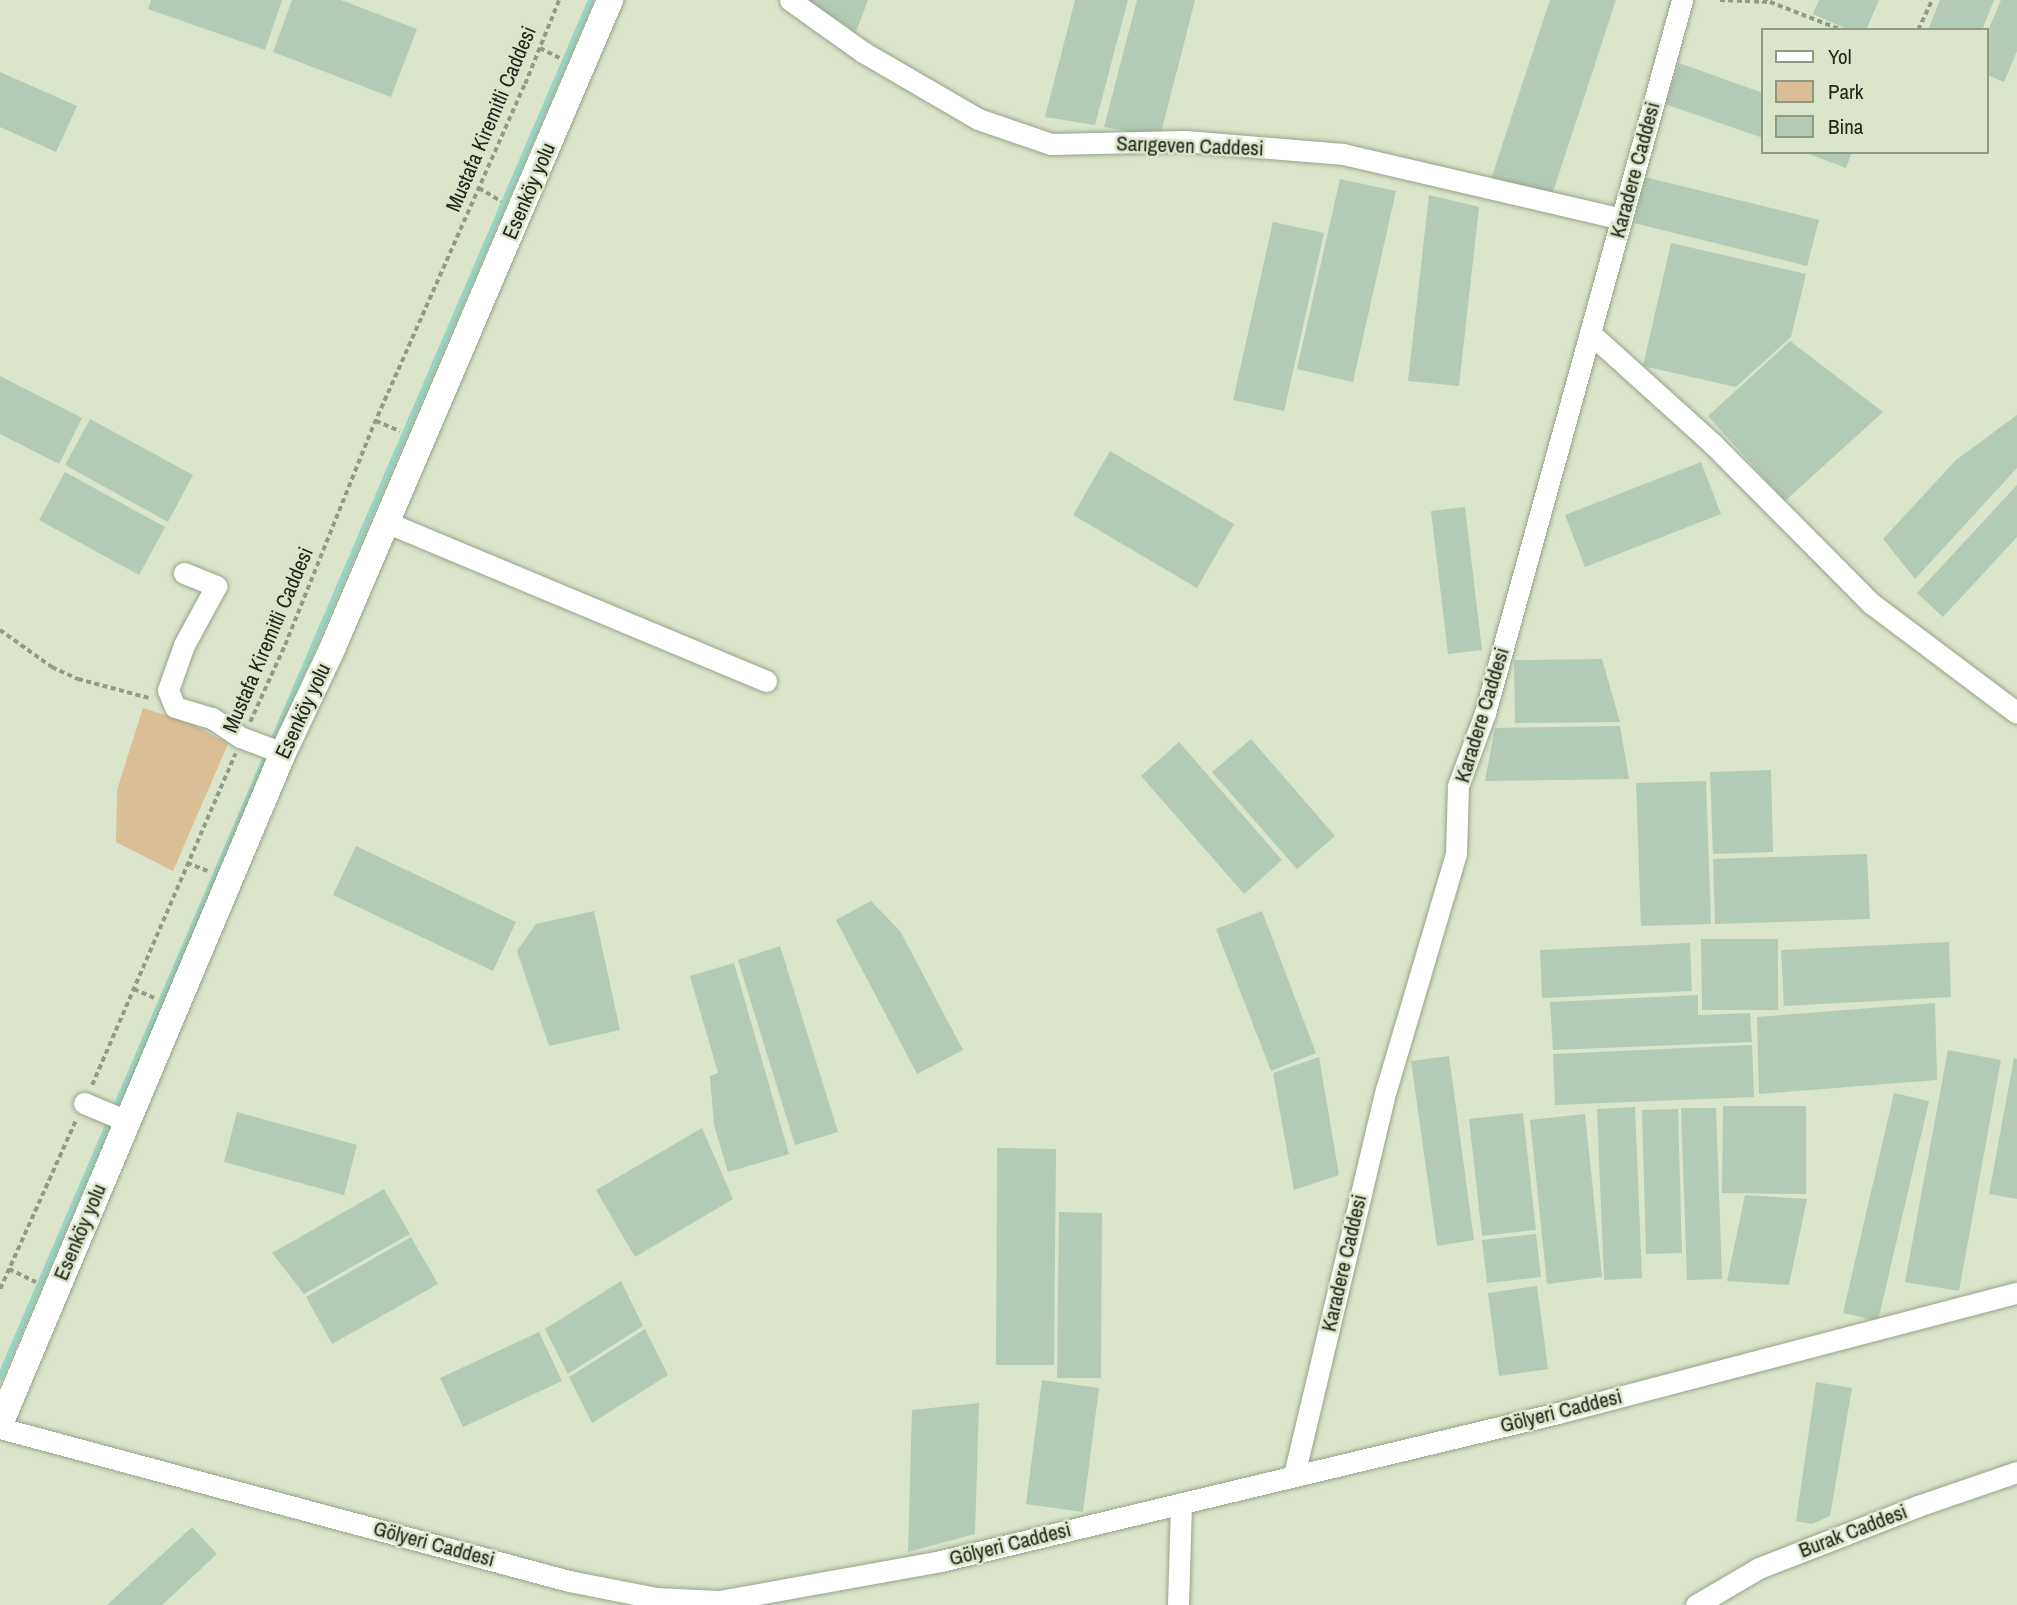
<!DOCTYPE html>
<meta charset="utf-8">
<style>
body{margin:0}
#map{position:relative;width:2017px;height:1605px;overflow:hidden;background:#dae5cb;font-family:"Archivo Narrow",sans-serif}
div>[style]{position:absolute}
.green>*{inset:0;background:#dabe96}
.stream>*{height:6px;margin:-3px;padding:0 3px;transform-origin:3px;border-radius:3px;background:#99d6c5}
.building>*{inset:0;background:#b3cab7}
.path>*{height:3.5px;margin-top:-1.75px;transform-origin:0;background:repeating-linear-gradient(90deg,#919a86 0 5px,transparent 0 8.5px)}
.roads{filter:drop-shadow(0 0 2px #97a289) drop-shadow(0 0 2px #97a289)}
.minor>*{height:21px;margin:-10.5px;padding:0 10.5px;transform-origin:10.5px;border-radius:10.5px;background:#fff}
.tertiary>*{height:26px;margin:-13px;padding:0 13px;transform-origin:13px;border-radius:13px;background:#fff}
span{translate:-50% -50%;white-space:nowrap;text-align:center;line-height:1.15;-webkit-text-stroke:5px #dae5cb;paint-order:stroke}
.street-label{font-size:21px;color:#22261c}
.legend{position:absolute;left:1761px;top:28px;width:228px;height:126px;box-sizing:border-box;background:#dae5cb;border:2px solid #909985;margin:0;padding:9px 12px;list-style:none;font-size:21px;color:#22261c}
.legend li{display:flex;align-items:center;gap:14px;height:35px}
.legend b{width:35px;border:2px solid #909985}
</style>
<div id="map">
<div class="green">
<i style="clip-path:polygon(143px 708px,193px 724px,228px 744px,173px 871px,116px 842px,117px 790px)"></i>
</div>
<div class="stream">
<i style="left:0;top:1377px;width:1498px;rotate:-66.77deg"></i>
</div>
<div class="building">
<i style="clip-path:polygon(151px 0,282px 0,265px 50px,148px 9px)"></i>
<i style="clip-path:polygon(292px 0,341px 0,417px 29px,391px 97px,273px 52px)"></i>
<i style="clip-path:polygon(807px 0,868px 0,856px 32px)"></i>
<i style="clip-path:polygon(1075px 0,1128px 0,1095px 125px,1045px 117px)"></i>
<i style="clip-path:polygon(1137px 0,1195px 0,1160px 137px,1104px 127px)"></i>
<i style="clip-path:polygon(1550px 0,1616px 0,1550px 201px,1490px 182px)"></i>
<i style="clip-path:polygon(1819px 0,1879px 0,1866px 30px,1849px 30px,1813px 14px)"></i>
<i style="clip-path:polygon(1940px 0,1994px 0,1982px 30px,1928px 30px)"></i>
<i style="clip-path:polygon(2001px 0,2017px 0,2017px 51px,2004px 82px,1987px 75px,1987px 33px)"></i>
<i style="clip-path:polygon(1679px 63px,1763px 93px,1763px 138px,1665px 104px)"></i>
<i style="clip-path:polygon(0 72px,77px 106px,56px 152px,0 127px)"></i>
<i style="clip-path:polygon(1804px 152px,1852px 152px,1846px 168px)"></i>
<i style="clip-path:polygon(1645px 177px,1819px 220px,1807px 266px,1634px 223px)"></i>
<i style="clip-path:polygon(1340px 179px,1396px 191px,1353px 382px,1297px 369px)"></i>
<i style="clip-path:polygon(1429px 195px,1479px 207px,1459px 386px,1408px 381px)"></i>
<i style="clip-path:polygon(1273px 222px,1324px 233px,1284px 411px,1233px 400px)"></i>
<i style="clip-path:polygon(1671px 243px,1806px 274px,1791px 337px,1736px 387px,1643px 366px)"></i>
<i style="clip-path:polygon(1790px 341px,1883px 412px,1785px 501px,1708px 416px)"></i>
<i style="clip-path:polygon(0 376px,82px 418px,59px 464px,0 434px)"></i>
<i style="clip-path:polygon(2017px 415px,2017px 468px,1915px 579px,1883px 539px,1956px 460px)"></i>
<i style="clip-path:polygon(90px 419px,193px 475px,168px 522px,65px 465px)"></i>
<i style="clip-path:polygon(1110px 451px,1234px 524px,1197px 588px,1073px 515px)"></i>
<i style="clip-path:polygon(1701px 462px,1721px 514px,1585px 567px,1565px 515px)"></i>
<i style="clip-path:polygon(65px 472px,165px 527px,139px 575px,39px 520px)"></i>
<i style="clip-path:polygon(2017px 485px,2017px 537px,1943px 617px,1917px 593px)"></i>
<i style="clip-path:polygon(1465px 507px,1482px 650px,1448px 654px,1431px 511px)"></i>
<i style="clip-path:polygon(1602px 659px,1620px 722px,1515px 723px,1514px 660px)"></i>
<i style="clip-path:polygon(1620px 726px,1629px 779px,1485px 781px,1495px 728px)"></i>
<i style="clip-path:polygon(1251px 739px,1335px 836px,1297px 869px,1212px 772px)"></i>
<i style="clip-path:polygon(1179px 742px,1282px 860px,1244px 894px,1141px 776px)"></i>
<i style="clip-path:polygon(1771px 770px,1773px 852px,1713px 854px,1710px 772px)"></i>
<i style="clip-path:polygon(1706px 781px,1711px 924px,1641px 926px,1636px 783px)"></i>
<i style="clip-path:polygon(356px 846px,516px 922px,493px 971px,333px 895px)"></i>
<i style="clip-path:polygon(1867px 854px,1870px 919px,1715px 924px,1713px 859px)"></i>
<i style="clip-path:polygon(871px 901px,900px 931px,963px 1050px,917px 1074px,836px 920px)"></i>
<i style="clip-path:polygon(594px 911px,620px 1030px,549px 1046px,517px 951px,536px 924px)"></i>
<i style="clip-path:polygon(1262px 911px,1316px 1053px,1271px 1071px,1216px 929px)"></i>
<i style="clip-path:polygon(1701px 939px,1778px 939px,1778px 1010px,1702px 1010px)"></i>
<i style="clip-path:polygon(1949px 942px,1951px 997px,1784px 1006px,1781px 950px)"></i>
<i style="clip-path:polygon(1690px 943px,1692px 991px,1542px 998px,1540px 950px)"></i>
<i style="clip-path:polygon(780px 946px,838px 1132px,795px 1145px,738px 960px)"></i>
<i style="clip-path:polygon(734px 963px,789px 1154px,728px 1172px,714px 1125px,710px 1076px,718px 1073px,690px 976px)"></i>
<i style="clip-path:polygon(1698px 995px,1698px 1015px,1750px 1013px,1752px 1042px,1553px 1050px,1550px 1002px)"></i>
<i style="clip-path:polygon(1935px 1003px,1937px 1080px,1759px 1094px,1757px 1017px)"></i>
<i style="clip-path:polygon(1752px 1045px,1754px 1097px,1555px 1105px,1553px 1054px)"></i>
<i style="clip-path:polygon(1948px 1050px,2001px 1060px,1959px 1291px,1905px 1282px)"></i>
<i style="clip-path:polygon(1449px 1056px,1474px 1240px,1437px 1246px,1411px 1061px)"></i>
<i style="clip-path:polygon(1319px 1057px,1339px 1175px,1294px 1190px,1273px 1073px)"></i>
<i style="clip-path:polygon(2014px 1058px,2017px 1059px,2017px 1199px,1989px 1194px)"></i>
<i style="clip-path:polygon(1894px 1093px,1929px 1101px,1878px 1321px,1843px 1313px)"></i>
<i style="clip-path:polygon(1723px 1106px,1806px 1106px,1806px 1194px,1722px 1193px)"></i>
<i style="clip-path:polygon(1635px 1107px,1642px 1278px,1604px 1280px,1597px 1109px)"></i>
<i style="clip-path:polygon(1681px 1108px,1716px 1108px,1722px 1279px,1687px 1280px)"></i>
<i style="clip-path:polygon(1678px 1109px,1682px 1253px,1646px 1254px,1642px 1110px)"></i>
<i style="clip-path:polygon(237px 1112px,357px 1145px,344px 1195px,224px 1162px)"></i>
<i style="clip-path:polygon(1523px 1113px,1536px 1230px,1482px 1236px,1469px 1119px)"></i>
<i style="clip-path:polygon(1585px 1114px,1602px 1277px,1547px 1284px,1530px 1120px)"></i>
<i style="clip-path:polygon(702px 1128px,733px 1199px,635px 1257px,596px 1190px)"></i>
<i style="clip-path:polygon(997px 1148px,1056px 1149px,1054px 1365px,996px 1365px)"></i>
<i style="clip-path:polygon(384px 1189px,410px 1234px,304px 1294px,272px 1253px)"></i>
<i style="clip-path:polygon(1745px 1195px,1807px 1199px,1789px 1285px,1727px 1281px)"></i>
<i style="clip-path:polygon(1059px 1212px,1102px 1213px,1101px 1378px,1057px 1378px)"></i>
<i style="clip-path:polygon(1536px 1234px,1541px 1277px,1487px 1283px,1482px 1240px)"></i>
<i style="clip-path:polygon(411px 1237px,438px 1284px,332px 1344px,306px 1297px)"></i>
<i style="clip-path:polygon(621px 1281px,643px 1326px,568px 1374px,545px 1329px)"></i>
<i style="clip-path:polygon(1537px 1286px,1548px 1369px,1499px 1376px,1488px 1293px)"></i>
<i style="clip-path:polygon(645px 1329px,668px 1375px,592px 1423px,569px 1377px)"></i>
<i style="clip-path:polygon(539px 1332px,562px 1381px,463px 1427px,440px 1378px)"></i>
<i style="clip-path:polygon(1042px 1380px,1099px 1388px,1083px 1512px,1026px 1504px)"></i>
<i style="clip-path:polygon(1816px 1382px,1852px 1388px,1830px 1516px,1812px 1524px,1796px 1521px)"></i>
<i style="clip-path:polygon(979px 1403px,975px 1534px,908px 1552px,912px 1410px)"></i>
<i style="clip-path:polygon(192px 1527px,217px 1554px,162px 1605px,107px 1605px)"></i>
</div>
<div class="path">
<i style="left:1720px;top:0;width:50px;rotate:2.3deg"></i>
<i style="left:1770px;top:2px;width:77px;rotate:21.3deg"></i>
<i style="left:1918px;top:30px;width:33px;rotate:-65deg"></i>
<i style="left:540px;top:48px;width:22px;rotate:27deg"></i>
<i style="left:479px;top:188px;width:26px;rotate:31deg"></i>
<i style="left:376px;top:421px;width:26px;rotate:23deg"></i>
<i style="left:0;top:630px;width:64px;rotate:35.4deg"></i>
<i style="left:52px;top:667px;width:29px;rotate:25deg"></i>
<i style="left:78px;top:679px;width:73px;rotate:15deg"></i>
<i style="left:250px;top:722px;width:85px;rotate:-65.6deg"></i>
<i style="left:285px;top:645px;width:238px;rotate:-68.1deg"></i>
<i style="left:374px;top:424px;width:372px;rotate:-66.1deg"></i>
<i style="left:525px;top:84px;width:91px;rotate:-68deg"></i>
<i style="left:187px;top:863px;width:22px;rotate:21deg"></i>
<i style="left:134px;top:989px;width:22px;rotate:24deg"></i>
<i style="left:92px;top:1085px;width:361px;rotate:-66.6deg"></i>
<i style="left:9px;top:1269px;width:30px;rotate:26deg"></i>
<i style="left:0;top:1289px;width:185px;rotate:-65.8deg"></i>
</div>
<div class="roads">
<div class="minor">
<i style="left:790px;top:0;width:90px;rotate:35.5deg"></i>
<i style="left:863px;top:52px;width:133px;rotate:30.2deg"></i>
<i style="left:978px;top:119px;width:77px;rotate:18.9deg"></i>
<i style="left:1051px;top:144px;width:134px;rotate:-1.3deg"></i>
<i style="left:1185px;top:141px;width:159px;rotate:4.7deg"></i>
<i style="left:1343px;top:154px;width:286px;rotate:13.1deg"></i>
<i style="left:1590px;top:333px;width:166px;rotate:42.1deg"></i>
<i style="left:1713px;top:444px;width:226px;rotate:45.2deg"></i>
<i style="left:1872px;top:604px;width:181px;rotate:36.9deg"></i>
<i style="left:386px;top:522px;width:412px;rotate:22.7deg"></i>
<i style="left:184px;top:573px;width:35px;rotate:22deg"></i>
<i style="left:216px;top:586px;width:67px;rotate:118.5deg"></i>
<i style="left:184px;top:645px;width:48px;rotate:109.6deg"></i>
<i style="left:168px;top:690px;width:18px;rotate:68deg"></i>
<i style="left:175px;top:707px;width:39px;rotate:17deg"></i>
<i style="left:212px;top:718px;width:34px;rotate:34deg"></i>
<i style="left:240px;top:737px;width:46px;rotate:20.4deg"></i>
<i style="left:84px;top:1103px;width:47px;rotate:22.7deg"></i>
<i style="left:0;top:1428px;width:589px;rotate:15.05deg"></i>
<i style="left:569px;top:1581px;width:89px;rotate:11.1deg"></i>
<i style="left:656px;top:1598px;width:63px;rotate:2.7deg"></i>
<i style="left:719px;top:1601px;width:226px;rotate:-10.2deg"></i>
<i style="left:941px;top:1561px;width:635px;rotate:-13.49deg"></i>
<i style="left:1558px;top:1413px;width:474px;rotate:-14.7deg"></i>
<i style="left:1294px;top:1475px;width:396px;rotate:-76.6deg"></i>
<i style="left:1386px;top:1090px;width:246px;rotate:-73.5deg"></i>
<i style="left:1456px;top:854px;width:68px;rotate:-88.3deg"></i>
<i style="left:1458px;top:786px;width:78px;rotate:-69.7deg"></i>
<i style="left:1485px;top:713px;width:740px;rotate:-74.55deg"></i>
<i style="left:1178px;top:1605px;width:102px;rotate:-88.3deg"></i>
<i style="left:1696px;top:1605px;width:73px;rotate:-30.4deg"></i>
<i style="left:1759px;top:1568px;width:171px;rotate:-21.3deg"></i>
<i style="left:1918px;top:1506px;width:105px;rotate:-19deg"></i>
</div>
<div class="tertiary">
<i style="left:0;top:1424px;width:728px;rotate:-67.13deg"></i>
<i style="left:283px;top:753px;width:117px;rotate:-64.7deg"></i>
<i style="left:333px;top:647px;width:704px;rotate:-66.82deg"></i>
</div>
</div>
<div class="street-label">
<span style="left:491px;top:119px;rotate:-67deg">Mustafa Kiremitli Caddesi</span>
<span style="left:1190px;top:146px;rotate:2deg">Sarıgeven Caddesi</span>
<span style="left:1635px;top:170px;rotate:-75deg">Karadere Caddesi</span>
<span style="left:529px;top:191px;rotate:-67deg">Esenköy yolu</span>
<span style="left:268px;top:640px;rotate:-67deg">Mustafa Kiremitli Caddesi</span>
<span style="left:303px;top:711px;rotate:-65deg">Esenköy yolu</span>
<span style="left:1482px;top:715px;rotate:-73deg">Karadere Caddesi</span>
<span style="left:80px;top:1232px;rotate:-67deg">Esenköy yolu</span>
<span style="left:1344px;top:1263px;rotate:-77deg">Karadere Caddesi</span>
<span style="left:1561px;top:1411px;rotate:-14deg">Gölyeri Caddesi</span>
<span style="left:1853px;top:1531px;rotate:-21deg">Burak Caddesi</span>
<span style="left:434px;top:1544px;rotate:15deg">Gölyeri Caddesi</span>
<span style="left:1010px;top:1544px;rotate:-14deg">Gölyeri Caddesi</span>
</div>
<ul class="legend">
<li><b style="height:9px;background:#fff"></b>Yol</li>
<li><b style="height:19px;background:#dabe96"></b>Park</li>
<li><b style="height:19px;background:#b3cab7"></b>Bina</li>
</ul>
</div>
